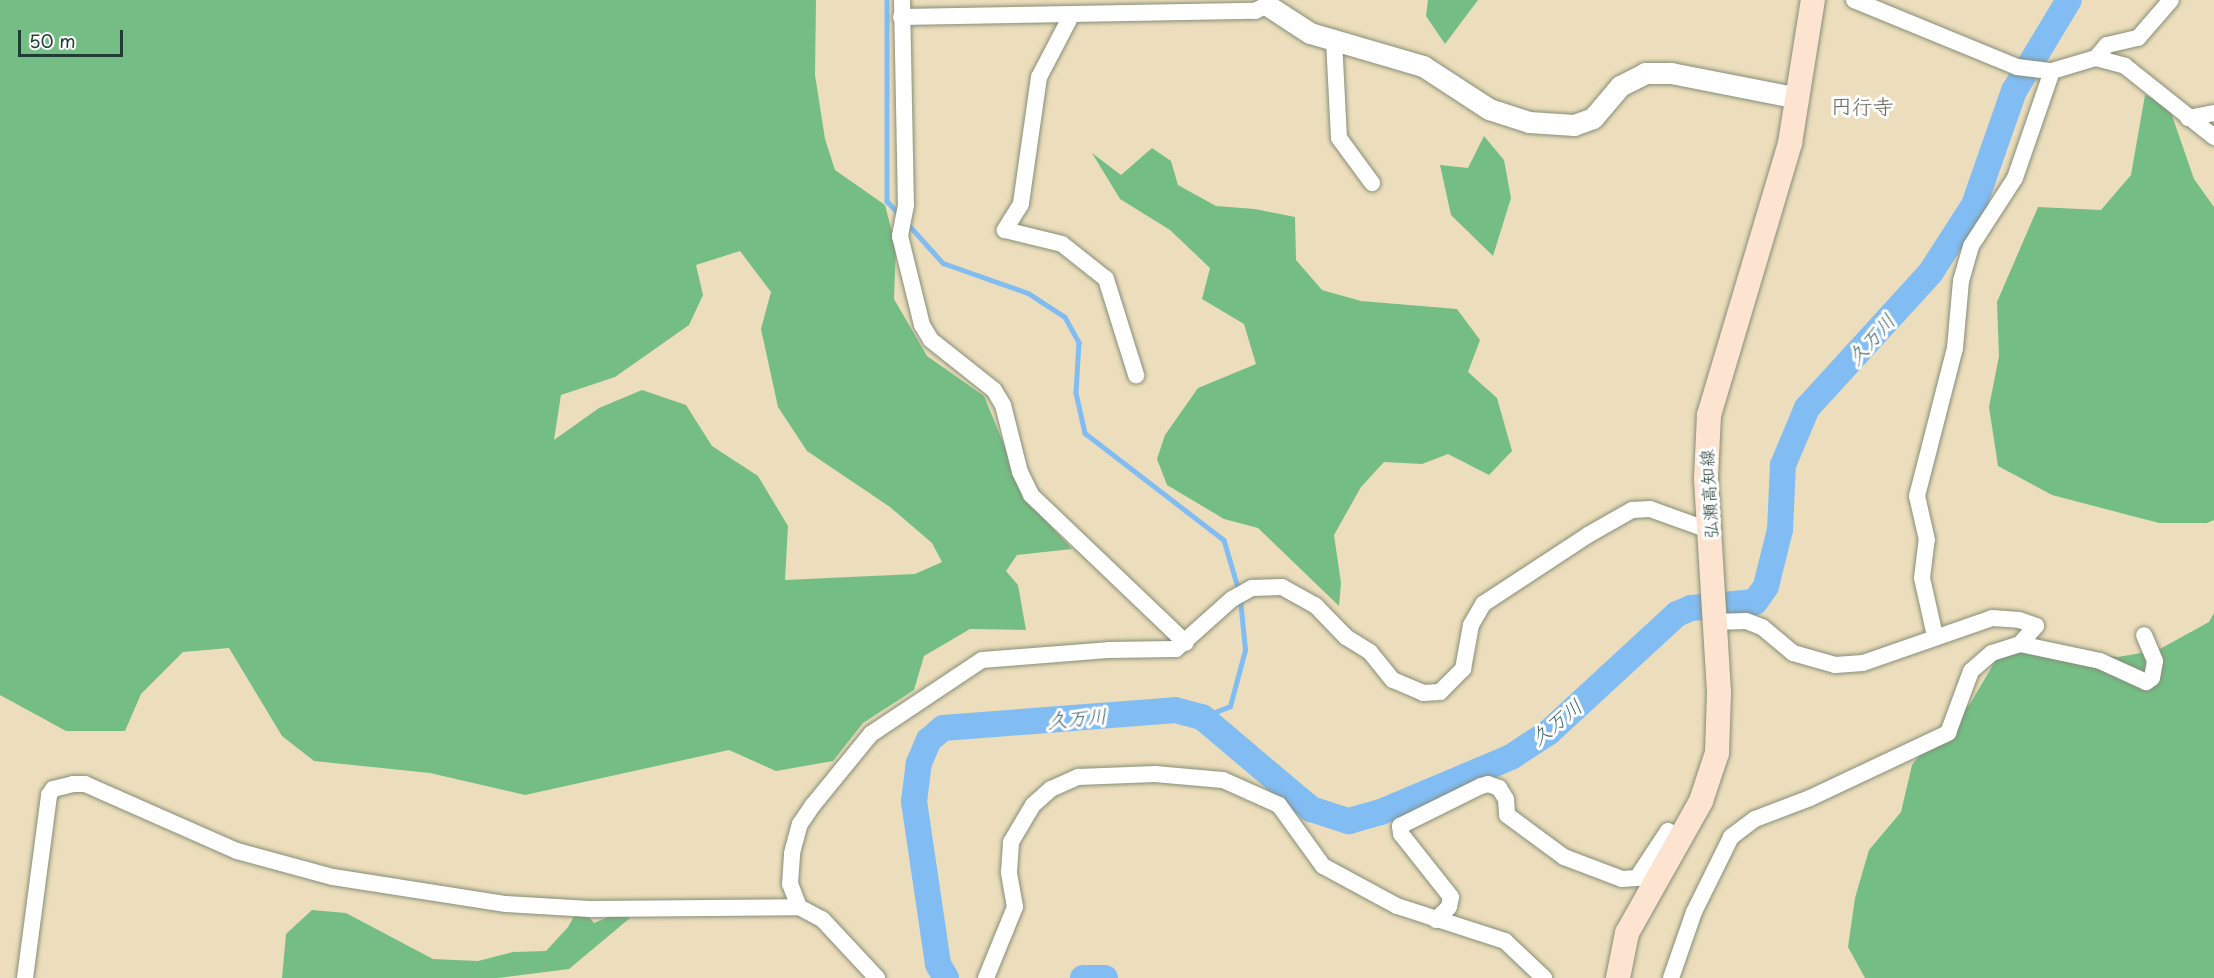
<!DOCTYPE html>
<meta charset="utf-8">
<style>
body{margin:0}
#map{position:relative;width:2214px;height:978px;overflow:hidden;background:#ecdebc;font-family:"Playpen Sans","Klee One",sans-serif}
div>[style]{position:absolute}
.forest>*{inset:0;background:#74be85}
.stream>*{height:4.5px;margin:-2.25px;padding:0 2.25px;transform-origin:2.25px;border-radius:2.25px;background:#81bcf3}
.river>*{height:26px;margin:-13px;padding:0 13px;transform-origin:13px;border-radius:13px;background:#81bcf3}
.roads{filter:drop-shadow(0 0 2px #868e78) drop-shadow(0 0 2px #868e78)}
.minor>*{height:16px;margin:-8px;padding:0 8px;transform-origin:8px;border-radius:8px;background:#fff}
.tertiary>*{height:21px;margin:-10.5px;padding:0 10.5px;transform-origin:10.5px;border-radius:10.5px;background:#fff}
.secondary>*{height:24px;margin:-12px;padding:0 12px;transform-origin:12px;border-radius:12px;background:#fde4d1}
span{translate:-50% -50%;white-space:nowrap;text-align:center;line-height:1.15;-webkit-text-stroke:6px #fff;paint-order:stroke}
.street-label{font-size:18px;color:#1f3d34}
.water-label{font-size:20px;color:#3c636d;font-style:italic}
.quarter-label{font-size:21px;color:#616555}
.scale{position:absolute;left:18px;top:30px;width:105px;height:27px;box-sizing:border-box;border:3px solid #1f3d34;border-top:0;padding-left:8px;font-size:18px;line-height:21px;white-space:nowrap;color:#1f3d34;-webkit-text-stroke:4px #fff;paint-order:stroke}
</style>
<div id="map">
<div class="forest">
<i style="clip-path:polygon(evenodd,0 0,816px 0,815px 75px,825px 139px,835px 170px,885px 205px,896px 247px,894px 299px,927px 356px,984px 396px,1027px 501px,1072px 549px,1017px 555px,1006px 571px,1018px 585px,1026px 630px,970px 629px,924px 656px,914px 690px,863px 723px,833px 761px,776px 771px,729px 750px,525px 795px,430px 773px,314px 761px,282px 736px,229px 648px,183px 652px,141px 694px,125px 731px,66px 731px,0 695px,0 0,740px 251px,771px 292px,761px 329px,778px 407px,807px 451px,890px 507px,932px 543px,942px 562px,915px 574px,785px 580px,788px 526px,758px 476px,712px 446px,686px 405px,642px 390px,599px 408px,554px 440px,561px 395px,615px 377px,689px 325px,703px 295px,696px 265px,740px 251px)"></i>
<i style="clip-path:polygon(1428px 0,1478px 0,1445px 44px,1426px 16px)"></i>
<i style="clip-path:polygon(2145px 95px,2168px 104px,2194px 179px,2214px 207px,2214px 520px,2207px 523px,2159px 523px,2052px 495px,1998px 466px,1989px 407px,1999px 356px,1997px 302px,2038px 207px,2101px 210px,2131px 175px)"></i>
<i style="clip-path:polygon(1484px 136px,1504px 160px,1511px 198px,1493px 256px,1451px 215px,1440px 165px,1468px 168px)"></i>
<i style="clip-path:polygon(1152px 148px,1171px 161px,1178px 185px,1216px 206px,1255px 209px,1295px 217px,1296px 260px,1322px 290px,1361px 301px,1457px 309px,1480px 340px,1468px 372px,1497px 398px,1512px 451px,1489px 475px,1448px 454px,1422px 464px,1384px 462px,1361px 487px,1334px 535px,1341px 583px,1339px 606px,1258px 528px,1224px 519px,1167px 485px,1157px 459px,1165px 435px,1198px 388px,1256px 364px,1244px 324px,1202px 299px,1210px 268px,1170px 230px,1120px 199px,1092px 153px,1121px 175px)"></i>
<i style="clip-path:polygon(2214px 613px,2214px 978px,1865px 978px,1848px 947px,1855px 898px,1869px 850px,1901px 812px,1912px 765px,1935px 736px,1970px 704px,1997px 658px,2038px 648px,2118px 657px,2158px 650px,2209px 622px)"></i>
<i style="clip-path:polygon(580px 906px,594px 923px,618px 913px,630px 918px,569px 969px,497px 978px,282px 978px,286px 934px,312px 910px,346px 913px,433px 959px,478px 961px,513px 952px,546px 951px,568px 927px)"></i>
</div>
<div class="stream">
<i style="left:887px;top:0;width:201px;rotate:90deg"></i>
<i style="left:887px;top:201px;width:18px;rotate:47deg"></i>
<i style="left:907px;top:223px;width:54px;rotate:48deg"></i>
<i style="left:943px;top:263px;width:90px;rotate:19.4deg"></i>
<i style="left:1028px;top:293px;width:44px;rotate:33deg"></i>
<i style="left:1065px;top:317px;width:29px;rotate:61deg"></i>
<i style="left:1079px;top:342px;width:51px;rotate:93.4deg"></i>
<i style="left:1076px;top:393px;width:41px;rotate:77.3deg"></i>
<i style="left:1085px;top:433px;width:175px;rotate:37.6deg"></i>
<i style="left:1224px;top:540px;width:53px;rotate:73.6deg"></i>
<i style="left:1202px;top:717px;width:30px;rotate:-21deg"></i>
<i style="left:1230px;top:706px;width:58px;rotate:-75deg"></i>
<i style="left:1245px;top:650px;width:51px;rotate:-95.6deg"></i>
</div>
<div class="river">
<i style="left:946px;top:978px;width:16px;rotate:-120deg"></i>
<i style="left:938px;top:964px;width:164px;rotate:-98.4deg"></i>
<i style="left:914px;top:802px;width:39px;rotate:-83deg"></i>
<i style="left:919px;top:763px;width:25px;rotate:-67deg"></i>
<i style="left:929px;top:740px;width:18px;rotate:-41deg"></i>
<i style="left:943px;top:728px;width:233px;rotate:-4.4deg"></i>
<i style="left:1175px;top:710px;width:28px;rotate:15deg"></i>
<i style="left:1202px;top:717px;width:143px;rotate:40.2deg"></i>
<i style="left:1311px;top:809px;width:40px;rotate:18deg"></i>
<i style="left:1349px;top:821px;width:33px;rotate:-16deg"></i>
<i style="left:1381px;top:812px;width:141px;rotate:-22.9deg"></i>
<i style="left:1511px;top:757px;width:45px;rotate:-33.3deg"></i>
<i style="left:1549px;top:732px;width:174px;rotate:-42.7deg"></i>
<i style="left:1677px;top:614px;width:15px;rotate:-23deg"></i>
<i style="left:1691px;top:608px;width:64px;rotate:-5.4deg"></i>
<i style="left:1755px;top:602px;width:19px;rotate:-55deg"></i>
<i style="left:1766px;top:586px;width:58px;rotate:-76deg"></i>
<i style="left:1780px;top:530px;width:65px;rotate:-87.4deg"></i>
<i style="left:1783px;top:465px;width:62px;rotate:-67.2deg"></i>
<i style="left:1807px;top:408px;width:184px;rotate:-47.6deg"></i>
<i style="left:1931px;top:272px;width:80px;rotate:-57.3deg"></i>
<i style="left:1974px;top:205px;width:121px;rotate:-70.7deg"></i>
<i style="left:2014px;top:91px;width:106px;rotate:-58.9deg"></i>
<i style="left:1083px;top:978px;width:22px"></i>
</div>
<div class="roads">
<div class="minor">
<i style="left:902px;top:0;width:205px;rotate:88.9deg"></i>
<i style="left:906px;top:205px;width:32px;rotate:101deg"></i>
<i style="left:900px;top:236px;width:92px;rotate:76.1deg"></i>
<i style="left:922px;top:325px;width:17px;rotate:59deg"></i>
<i style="left:931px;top:340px;width:80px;rotate:38.4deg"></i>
<i style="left:994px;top:390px;width:17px;rotate:59deg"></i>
<i style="left:1003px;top:405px;width:69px;rotate:75.8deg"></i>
<i style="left:1020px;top:472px;width:25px;rotate:64deg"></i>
<i style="left:1031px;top:495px;width:214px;rotate:43.7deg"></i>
<i style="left:1854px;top:0;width:176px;rotate:22.3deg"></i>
<i style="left:2017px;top:67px;width:35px;rotate:7deg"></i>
<i style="left:2052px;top:71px;width:46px;rotate:-16.5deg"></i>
<i style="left:2096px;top:58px;width:30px;rotate:15deg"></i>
<i style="left:2125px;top:66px;width:114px;rotate:38.6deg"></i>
<i style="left:1072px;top:14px;width:71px;rotate:117.6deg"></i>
<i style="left:1039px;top:77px;width:128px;rotate:98.1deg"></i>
<i style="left:1021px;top:204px;width:31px;rotate:122deg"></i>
<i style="left:1005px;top:230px;width:59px;rotate:13.8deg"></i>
<i style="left:1062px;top:244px;width:56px;rotate:38.5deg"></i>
<i style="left:1106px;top:279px;width:101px;rotate:72.6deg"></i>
<i style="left:901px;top:17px;width:354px;rotate:-1deg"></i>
<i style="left:1255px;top:11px;width:13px;rotate:-27deg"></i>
<i style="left:1267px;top:5px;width:5px;rotate:-101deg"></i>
<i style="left:1334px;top:40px;width:98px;rotate:87.1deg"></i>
<i style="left:1339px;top:138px;width:56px;rotate:53.7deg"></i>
<i style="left:2096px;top:58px;width:17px;rotate:-50deg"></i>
<i style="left:2107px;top:45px;width:32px;rotate:-13deg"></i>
<i style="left:2138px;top:38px;width:50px;rotate:-49deg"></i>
<i style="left:2188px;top:118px;width:26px;rotate:-11deg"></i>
<i style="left:1715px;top:622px;width:31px;rotate:-2deg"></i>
<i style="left:1746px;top:621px;width:17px;rotate:21deg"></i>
<i style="left:1762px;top:627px;width:40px;rotate:40deg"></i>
<i style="left:1793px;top:653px;width:44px;rotate:15.9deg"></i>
<i style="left:1835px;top:665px;width:28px;rotate:-4deg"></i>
<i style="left:1863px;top:663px;width:137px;rotate:-19.2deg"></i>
<i style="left:1992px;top:618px;width:27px;rotate:4deg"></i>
<i style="left:2019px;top:620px;width:18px;rotate:19deg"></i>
<i style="left:2036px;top:626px;width:24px;rotate:132deg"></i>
<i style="left:1935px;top:636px;width:59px;rotate:-102.6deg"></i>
<i style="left:1922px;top:578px;width:38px;rotate:-83deg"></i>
<i style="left:1927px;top:540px;width:45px;rotate:-102.8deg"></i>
<i style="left:1917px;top:496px;width:153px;rotate:-75.6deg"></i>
<i style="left:1955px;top:348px;width:67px;rotate:-84.9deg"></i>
<i style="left:1961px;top:281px;width:36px;rotate:-74deg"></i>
<i style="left:1971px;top:246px;width:81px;rotate:-57.1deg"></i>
<i style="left:2015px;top:178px;width:113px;rotate:-70.9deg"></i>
<i style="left:799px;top:907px;width:25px;rotate:-111deg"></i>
<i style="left:790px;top:884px;width:31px;rotate:-86deg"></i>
<i style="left:792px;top:853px;width:30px;rotate:-75deg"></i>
<i style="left:800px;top:824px;width:23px;rotate:-56deg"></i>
<i style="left:813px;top:805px;width:92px;rotate:-50.8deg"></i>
<i style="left:871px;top:734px;width:133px;rotate:-33.7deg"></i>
<i style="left:982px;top:660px;width:126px;rotate:-4.5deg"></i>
<i style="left:1108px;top:650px;width:68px;rotate:-0.8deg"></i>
<i style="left:1176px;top:649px;width:75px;rotate:-41.8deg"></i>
<i style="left:1232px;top:599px;width:23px;rotate:-29deg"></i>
<i style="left:1252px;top:588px;width:30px;rotate:-2deg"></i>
<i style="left:1282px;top:587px;width:38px;rotate:29deg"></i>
<i style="left:1315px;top:605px;width:45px;rotate:45.9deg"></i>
<i style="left:1346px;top:637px;width:28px;rotate:32deg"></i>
<i style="left:1370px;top:652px;width:36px;rotate:51deg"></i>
<i style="left:1393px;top:680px;width:33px;rotate:23deg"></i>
<i style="left:1423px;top:693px;width:17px;rotate:-3deg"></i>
<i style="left:1440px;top:692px;width:33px;rotate:-45deg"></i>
<i style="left:1463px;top:669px;width:45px;rotate:-79.7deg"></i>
<i style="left:1471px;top:625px;width:24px;rotate:-60deg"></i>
<i style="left:1483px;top:604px;width:126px;rotate:-33.3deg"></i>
<i style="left:1588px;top:535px;width:51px;rotate:-29.6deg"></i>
<i style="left:1632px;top:510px;width:18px;rotate:-3deg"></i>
<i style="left:1650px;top:509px;width:65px;rotate:19.8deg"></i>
<i style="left:1436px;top:920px;width:18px;rotate:-45deg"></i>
<i style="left:1449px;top:907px;width:10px;rotate:-79deg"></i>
<i style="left:1451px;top:897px;width:80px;rotate:-128.4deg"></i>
<i style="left:1401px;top:834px;width:8px;rotate:-97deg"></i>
<i style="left:1400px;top:826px;width:90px;rotate:-26.3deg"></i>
<i style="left:1481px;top:786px;width:7px;rotate:-16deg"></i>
<i style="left:1488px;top:784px;width:12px;rotate:20deg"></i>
<i style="left:1499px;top:788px;width:13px;rotate:58deg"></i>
<i style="left:1506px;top:799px;width:16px;rotate:86deg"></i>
<i style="left:1507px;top:815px;width:71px;rotate:36.4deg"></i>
<i style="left:1564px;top:857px;width:62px;rotate:20.8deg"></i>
<i style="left:1622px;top:879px;width:15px;rotate:-4deg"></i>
<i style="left:1637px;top:878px;width:56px;rotate:-56.6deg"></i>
<i style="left:1668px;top:831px;width:13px;rotate:29deg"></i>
<i style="left:25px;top:978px;width:185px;rotate:-82.5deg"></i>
<i style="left:49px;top:795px;width:7px;rotate:-56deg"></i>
<i style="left:53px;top:789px;width:21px;rotate:-14deg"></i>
<i style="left:73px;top:784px;width:12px"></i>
<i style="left:85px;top:784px;width:166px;rotate:23.8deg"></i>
<i style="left:237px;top:851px;width:99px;rotate:15.2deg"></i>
<i style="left:333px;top:877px;width:175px;rotate:8.9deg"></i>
<i style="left:506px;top:904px;width:84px;rotate:3.4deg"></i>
<i style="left:590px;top:909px;width:209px;rotate:-0.5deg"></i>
<i style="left:799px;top:907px;width:26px;rotate:28deg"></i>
<i style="left:822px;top:919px;width:81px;rotate:47deg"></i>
<i style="left:986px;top:978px;width:77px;rotate:-67.8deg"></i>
<i style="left:1015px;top:907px;width:36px;rotate:-100deg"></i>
<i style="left:1009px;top:872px;width:30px;rotate:-86deg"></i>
<i style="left:1011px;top:842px;width:43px;rotate:-59.3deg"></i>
<i style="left:1033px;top:805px;width:24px;rotate:-42deg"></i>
<i style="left:1051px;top:789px;width:30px;rotate:-24deg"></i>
<i style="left:1078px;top:777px;width:77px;rotate:-2.2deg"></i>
<i style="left:1155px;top:774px;width:68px;rotate:5deg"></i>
<i style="left:1223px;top:780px;width:61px;rotate:24.1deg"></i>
<i style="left:1279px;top:805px;width:75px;rotate:54.2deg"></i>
<i style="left:1323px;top:866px;width:84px;rotate:28.4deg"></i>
<i style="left:1397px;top:906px;width:114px;rotate:18deg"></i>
<i style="left:1505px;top:941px;width:54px;rotate:43.5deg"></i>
<i style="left:1671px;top:978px;width:70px;rotate:-70.8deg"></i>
<i style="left:1694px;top:912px;width:84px;rotate:-63.7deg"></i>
<i style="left:1731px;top:837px;width:30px;rotate:-37deg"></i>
<i style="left:1755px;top:819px;width:59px;rotate:-20.9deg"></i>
<i style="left:1810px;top:798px;width:153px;rotate:-25.2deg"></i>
<i style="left:1948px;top:733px;width:66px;rotate:-69.6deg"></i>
<i style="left:1971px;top:671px;width:28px;rotate:-41deg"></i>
<i style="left:1992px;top:653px;width:29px;rotate:-18deg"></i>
<i style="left:2020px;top:644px;width:82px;rotate:12deg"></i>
<i style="left:2100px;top:661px;width:51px;rotate:24.5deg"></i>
<i style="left:2146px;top:682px;width:7px;rotate:-34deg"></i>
<i style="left:2152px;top:678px;width:17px;rotate:-80deg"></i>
<i style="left:2155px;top:661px;width:28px;rotate:-113deg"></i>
</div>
<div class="tertiary">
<i style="left:1267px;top:5px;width:51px;rotate:33.1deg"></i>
<i style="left:1310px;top:33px;width:118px;rotate:16.3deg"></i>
<i style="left:1423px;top:66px;width:79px;rotate:33.1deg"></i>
<i style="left:1489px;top:109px;width:42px;rotate:18deg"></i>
<i style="left:1529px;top:122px;width:45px;rotate:3.8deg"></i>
<i style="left:1574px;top:125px;width:20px;rotate:-20deg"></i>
<i style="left:1593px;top:118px;width:42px;rotate:-49.8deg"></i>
<i style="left:1620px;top:86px;width:28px;rotate:-27deg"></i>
<i style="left:1645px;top:73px;width:26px"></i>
<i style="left:1671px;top:73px;width:129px;rotate:11.1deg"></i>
</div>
<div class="secondary">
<i style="left:1618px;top:978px;width:46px;rotate:-78.7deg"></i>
<i style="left:1627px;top:933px;width:151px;rotate:-60.7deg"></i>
<i style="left:1701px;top:801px;width:51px;rotate:-71.6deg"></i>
<i style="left:1717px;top:753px;width:61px;rotate:-88.1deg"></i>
<i style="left:1719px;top:692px;width:214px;rotate:-93.5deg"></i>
<i style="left:1706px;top:478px;width:63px;rotate:-87.3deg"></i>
<i style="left:1709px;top:415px;width:284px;rotate:-73.4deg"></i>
<i style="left:1790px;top:143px;width:145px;rotate:-80.9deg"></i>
</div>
</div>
<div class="street-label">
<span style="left:1709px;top:494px;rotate:-93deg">弘瀬高知線</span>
</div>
<div class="water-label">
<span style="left:1871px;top:339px;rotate:-48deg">久万川</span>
<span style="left:1077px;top:718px;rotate:-5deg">久万川</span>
<span style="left:1556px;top:722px;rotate:-39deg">久万川</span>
</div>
<div class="quarter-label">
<span style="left:1862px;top:105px">円行寺</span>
</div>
<div class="scale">50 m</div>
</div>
